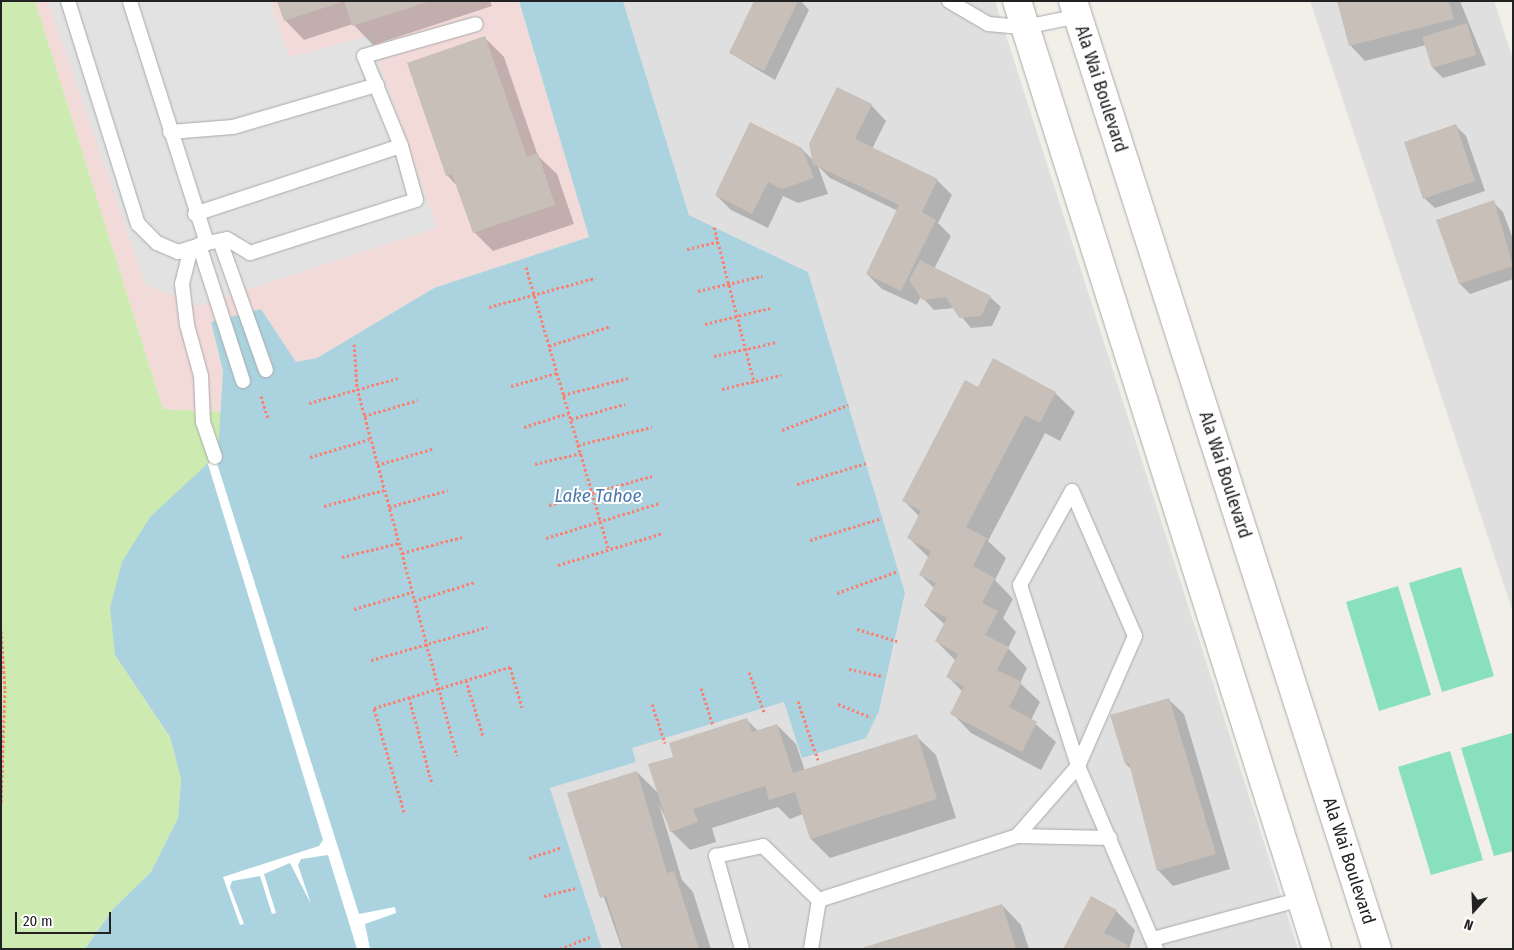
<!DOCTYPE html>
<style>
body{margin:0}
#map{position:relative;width:1514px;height:950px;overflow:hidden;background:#f2efe9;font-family:"Fira Sans Condensed",sans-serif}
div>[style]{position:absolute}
.residential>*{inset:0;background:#e0dfdf}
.commercial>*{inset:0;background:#f2dad9}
.grass>*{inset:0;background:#cdebb0}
.pitch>*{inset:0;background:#88e0be}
.parking>*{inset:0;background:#e2e2e2}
.water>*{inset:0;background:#aad3df}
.pier>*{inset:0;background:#fff}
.shadow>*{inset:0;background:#0003}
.building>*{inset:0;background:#c7bfb8}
.path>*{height:3px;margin-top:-1.5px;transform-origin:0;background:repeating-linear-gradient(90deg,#fa8072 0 2.5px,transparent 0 5px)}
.roads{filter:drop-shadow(0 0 1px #a9a9a9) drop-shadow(0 0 1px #a9a9a9)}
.lane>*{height:14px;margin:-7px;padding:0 7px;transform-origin:7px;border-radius:7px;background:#fff}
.street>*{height:28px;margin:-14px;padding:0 14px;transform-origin:14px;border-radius:14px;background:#fff}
span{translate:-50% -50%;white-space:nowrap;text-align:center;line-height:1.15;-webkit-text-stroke:4px #fff;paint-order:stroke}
.street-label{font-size:18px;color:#222}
.water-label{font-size:19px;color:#4a7aab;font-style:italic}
.frame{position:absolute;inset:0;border:2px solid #222;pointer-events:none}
.north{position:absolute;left:1449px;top:885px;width:50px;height:50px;-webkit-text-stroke:4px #fff;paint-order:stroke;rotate:200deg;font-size:14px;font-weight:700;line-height:20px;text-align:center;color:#222}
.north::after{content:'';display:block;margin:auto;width:18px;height:22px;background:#222;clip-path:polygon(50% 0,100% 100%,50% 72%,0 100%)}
.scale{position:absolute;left:15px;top:912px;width:96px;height:22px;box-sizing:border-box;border:2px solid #222;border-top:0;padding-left:6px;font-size:15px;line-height:18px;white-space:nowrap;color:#222;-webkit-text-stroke:4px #fff;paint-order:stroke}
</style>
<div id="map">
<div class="residential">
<i style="clip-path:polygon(623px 1px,995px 1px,1298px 949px,602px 949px,550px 788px,635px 762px,631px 748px,784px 702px,879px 711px,905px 594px,808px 272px,689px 215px)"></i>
<i style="clip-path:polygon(1310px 1px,1494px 1px,1513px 59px,1513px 612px)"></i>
</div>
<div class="commercial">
<i style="clip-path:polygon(35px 1px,519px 1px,589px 237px,434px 288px,317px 358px,296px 362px,261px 309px,211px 322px,223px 371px,224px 412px,163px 409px)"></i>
</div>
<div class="grass">
<i style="clip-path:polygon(1px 1px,35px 1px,163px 409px,224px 412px,218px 455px,188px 483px,115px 655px,170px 737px,181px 779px,178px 818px,151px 872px,113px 909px,85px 949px,1px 949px)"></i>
</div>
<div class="pitch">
<i style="clip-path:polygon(1461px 567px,1494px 676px,1442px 692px,1409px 583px)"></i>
<i style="clip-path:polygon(1398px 586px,1431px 695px,1379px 711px,1346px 602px)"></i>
<i style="clip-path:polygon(1512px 733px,1513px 851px,1494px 856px,1461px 748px)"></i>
<i style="clip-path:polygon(1450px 751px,1483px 860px,1431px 875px,1398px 767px)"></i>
</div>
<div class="parking">
<i style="clip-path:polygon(48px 1px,270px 1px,289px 57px,370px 36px,437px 228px,196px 306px,145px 284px)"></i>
</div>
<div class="water">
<i style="clip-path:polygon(519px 1px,623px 1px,689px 215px,808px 272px,905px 593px,879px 711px,866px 738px,802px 758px,784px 702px,632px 748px,636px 762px,550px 788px,602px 949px,85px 949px,113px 909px,151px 872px,178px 818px,181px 779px,170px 737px,115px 655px,110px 608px,122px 562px,150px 517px,218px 454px,223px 371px,211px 322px,261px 309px,296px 362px,317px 358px,434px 288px,589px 237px)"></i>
</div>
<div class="pier">
<i style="clip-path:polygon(215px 457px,359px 914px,395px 907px,396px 913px,365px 924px,370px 949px,357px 949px,328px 855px,301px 859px,298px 865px,311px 904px,290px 863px,264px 874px,276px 913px,272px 914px,260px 876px,232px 881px,230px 887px,244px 924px,240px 925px,223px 877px,319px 846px,323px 840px,208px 464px)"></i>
</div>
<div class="shadow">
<i style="clip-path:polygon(279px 1px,490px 1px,492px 6px,373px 45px,353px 24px,304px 40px,285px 20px)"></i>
<i style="clip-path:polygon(756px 1px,801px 1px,809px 10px,775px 80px,730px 53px)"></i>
<i style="clip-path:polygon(1338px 1px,1460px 1px,1486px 65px,1443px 78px,1433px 68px,1426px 45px,1365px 61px,1350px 45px)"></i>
<i style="clip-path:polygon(485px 38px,504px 57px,538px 156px,557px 174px,574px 224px,493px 251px,474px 232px,458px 187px,447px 175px)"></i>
<i style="clip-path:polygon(871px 105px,886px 121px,872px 149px,937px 180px,952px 195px,938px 223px,951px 236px,934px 269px,990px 297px,1001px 307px,992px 326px,971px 328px,954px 308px,934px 310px,921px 296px,917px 305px,882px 289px,867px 274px,898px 211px,830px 178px,818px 166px,828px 194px,798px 203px,783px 196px,768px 228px,731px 210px,716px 195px,802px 149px,814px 161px)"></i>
<i style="clip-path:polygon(1456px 126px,1466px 136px,1485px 191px,1435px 208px,1424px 198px)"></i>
<i style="clip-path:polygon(1493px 202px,1503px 212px,1513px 239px,1513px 279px,1470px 294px,1460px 284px,1438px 221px)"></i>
<i style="clip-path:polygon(978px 389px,1055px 393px,1075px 412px,1060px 441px,1045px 433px,988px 541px,1006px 558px,995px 580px,1013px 599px,1003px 618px,1016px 632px,1008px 648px,1027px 668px,1020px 683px,1040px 702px,1031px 720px,1056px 742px,1041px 770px,971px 733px,952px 713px,963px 692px,948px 677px,956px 661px,936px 641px,945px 625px,925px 606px,934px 588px,920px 574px,929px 558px,909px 538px,920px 517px,903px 500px)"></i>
<i style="clip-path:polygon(1168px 699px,1184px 714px,1230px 869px,1173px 886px,1158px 870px,1132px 770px,1126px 764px)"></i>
<i style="clip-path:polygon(747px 720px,758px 731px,777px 725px,796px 744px,805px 771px,916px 736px,936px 755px,956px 818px,830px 858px,811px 839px,803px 814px,790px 819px,778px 807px,712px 828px,716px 842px,690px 850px,671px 831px,659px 804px,682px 880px,693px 892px,711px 949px,622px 949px,568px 794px,637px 772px,659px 794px,675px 758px)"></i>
<i style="clip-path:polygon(1002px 905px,1021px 925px,1029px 949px,865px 949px)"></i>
<i style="clip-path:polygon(1116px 911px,1135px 930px,1129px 949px,1064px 949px)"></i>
</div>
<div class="building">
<i style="clip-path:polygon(277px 1px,342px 1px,342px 2px,284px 21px)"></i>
<i style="clip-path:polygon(344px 1px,428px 1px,428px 2px,352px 26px)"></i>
<i style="clip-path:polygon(754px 1px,798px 1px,764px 71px,729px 53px)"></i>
<i style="clip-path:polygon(1337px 1px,1449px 1px,1454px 19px,1349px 46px)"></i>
<i style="clip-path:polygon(1467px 23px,1476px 55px,1432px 68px,1422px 37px)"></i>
<i style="clip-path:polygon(485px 36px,527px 157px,538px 153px,555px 205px,473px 233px,452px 174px,446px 176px,407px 63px)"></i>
<i style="clip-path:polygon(837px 87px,872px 104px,855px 139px,938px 179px,922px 212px,936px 220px,901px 291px,866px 274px,899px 205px,813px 164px,809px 144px)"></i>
<i style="clip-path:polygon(750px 122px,802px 148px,814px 178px,782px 189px,768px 182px,752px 214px,715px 195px)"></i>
<i style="clip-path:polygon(1456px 124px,1475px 181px,1423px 199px,1404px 142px)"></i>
<i style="clip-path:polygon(1494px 200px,1513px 266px,1459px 284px,1436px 220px)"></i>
<i style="clip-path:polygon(920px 260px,991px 296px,981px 316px,959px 318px,946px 297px,922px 300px,909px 280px)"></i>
<i style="clip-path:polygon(993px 358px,1056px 392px,1040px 423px,1025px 415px,966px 527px,987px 538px,973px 566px,995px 578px,982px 603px,998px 611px,985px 635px,1009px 647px,997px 670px,1022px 682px,1009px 707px,1037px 722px,1022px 752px,950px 714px,964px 686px,946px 677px,958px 654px,935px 641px,947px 618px,924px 606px,936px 583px,919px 575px,931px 551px,907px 538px,921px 511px,902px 501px,965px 380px,978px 387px)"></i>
<i style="clip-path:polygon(1169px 698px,1216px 854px,1157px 871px,1129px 763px,1125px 764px,1110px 715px)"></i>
<i style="clip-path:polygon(747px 718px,752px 732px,777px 724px,793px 773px,917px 734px,937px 799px,810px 839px,795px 792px,769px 800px,765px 786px,693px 809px,698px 822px,670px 832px,648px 764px,673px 757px,669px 743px)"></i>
<i style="clip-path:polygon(637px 771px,667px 873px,674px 871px,699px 949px,623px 949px,606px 896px,600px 898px,567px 793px)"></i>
<i style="clip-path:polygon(1091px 896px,1117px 910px,1104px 933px,1128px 945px,1126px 949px,1063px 949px)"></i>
<i style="clip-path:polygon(1002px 904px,1016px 949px,862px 949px,862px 948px)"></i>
</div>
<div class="path">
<i style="left:714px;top:227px;width:160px;rotate:75.5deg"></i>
<i style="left:687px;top:249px;width:32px;rotate:-13deg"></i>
<i style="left:526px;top:267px;width:293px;rotate:73.7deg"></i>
<i style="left:698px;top:291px;width:66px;rotate:-13.2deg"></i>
<i style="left:489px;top:307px;width:110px;rotate:-15.3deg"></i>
<i style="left:705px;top:324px;width:67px;rotate:-13.8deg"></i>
<i style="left:354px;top:344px;width:44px;rotate:86.1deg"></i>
<i style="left:357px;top:388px;width:381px;rotate:74.8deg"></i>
<i style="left:549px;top:346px;width:65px;rotate:-17.9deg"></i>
<i style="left:714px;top:356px;width:65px;rotate:-12.5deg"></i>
<i style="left:511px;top:386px;width:48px;rotate:-15.8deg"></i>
<i style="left:722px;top:389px;width:61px;rotate:-13.3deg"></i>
<i style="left:563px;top:395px;width:67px;rotate:-14.7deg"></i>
<i style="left:261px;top:396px;width:24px;rotate:73deg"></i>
<i style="left:309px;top:403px;width:92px;rotate:-15.7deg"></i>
<i style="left:364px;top:416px;width:56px;rotate:-16.5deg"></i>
<i style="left:571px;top:419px;width:56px;rotate:-15.5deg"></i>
<i style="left:524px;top:427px;width:47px;rotate:-17.3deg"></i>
<i style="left:782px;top:430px;width:71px;rotate:-20.7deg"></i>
<i style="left:578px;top:445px;width:76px;rotate:-13.7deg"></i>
<i style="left:310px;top:457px;width:63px;rotate:-16.7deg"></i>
<i style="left:535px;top:464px;width:47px;rotate:-13.4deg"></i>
<i style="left:377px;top:465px;width:60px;rotate:-16.3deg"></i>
<i style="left:797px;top:484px;width:72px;rotate:-16.9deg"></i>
<i style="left:549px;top:505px;width:107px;rotate:-15.7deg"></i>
<i style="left:324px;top:506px;width:62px;rotate:-14.9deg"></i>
<i style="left:389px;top:507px;width:61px;rotate:-16.1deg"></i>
<i style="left:546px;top:538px;width:119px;rotate:-17.1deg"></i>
<i style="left:810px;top:540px;width:75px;rotate:-17deg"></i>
<i style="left:402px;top:553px;width:62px;rotate:-14.9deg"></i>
<i style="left:342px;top:557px;width:59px;rotate:-13.8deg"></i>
<i style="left:558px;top:565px;width:110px;rotate:-16.9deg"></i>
<i style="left:837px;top:593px;width:65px;rotate:-19.8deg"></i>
<i style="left:414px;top:601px;width:64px;rotate:-17.3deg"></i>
<i style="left:354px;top:609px;width:60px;rotate:-16.3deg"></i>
<i style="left:857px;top:629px;width:42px;rotate:16.7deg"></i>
<i style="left:1px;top:631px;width:59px;rotate:86.1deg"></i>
<i style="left:5px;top:690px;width:114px;rotate:92deg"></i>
<i style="left:371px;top:660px;width:121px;rotate:-15.9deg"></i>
<i style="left:849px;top:669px;width:35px;rotate:12deg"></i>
<i style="left:749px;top:672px;width:43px;rotate:69.4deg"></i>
<i style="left:466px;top:680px;width:59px;rotate:73.1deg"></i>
<i style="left:701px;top:688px;width:40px;rotate:72deg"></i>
<i style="left:409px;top:697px;width:90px;rotate:75.2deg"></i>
<i style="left:798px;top:701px;width:62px;rotate:71.3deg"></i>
<i style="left:652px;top:704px;width:41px;rotate:71.6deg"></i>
<i style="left:838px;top:704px;width:35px;rotate:22deg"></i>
<i style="left:404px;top:812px;width:108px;rotate:-106.1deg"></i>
<i style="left:374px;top:708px;width:142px;rotate:-16.8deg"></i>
<i style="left:510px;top:667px;width:42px;rotate:73.3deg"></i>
<i style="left:529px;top:858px;width:35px;rotate:-18deg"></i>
<i style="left:544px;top:896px;width:32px;rotate:-14deg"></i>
<i style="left:560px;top:949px;width:32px;rotate:-22deg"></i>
</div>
<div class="roads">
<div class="lane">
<i style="left:68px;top:1px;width:234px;rotate:72.6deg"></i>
<i style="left:138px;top:224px;width:27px;rotate:45deg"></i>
<i style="left:157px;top:243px;width:23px;rotate:23deg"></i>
<i style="left:178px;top:252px;width:30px;rotate:-17deg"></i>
<i style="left:207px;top:243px;width:254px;rotate:-107.7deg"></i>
<i style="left:949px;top:1px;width:45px;rotate:30.5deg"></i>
<i style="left:988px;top:24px;width:37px;rotate:5deg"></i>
<i style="left:1025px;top:27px;width:54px;rotate:-11.7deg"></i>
<i style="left:170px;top:132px;width:63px;rotate:-4.5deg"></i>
<i style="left:233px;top:127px;width:150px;rotate:-16.3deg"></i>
<i style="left:195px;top:214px;width:217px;rotate:-18.3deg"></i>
<i style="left:220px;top:241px;width:137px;rotate:70.4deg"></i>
<i style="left:207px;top:243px;width:20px;rotate:-11deg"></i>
<i style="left:227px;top:239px;width:27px;rotate:31deg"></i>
<i style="left:250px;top:253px;width:174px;rotate:-17.7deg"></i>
<i style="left:416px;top:200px;width:56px;rotate:-105.5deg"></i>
<i style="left:401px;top:146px;width:97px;rotate:-112.3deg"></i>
<i style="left:364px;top:56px;width:116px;rotate:-15.9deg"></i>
<i style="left:199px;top:245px;width:143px;rotate:72.1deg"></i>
<i style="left:191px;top:248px;width:37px;rotate:104deg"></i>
<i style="left:182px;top:284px;width:41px;rotate:83deg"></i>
<i style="left:187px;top:325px;width:53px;rotate:74.6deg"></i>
<i style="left:201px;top:376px;width:46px;rotate:87.5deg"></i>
<i style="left:203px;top:422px;width:37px;rotate:71deg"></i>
<i style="left:1017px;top:836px;width:93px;rotate:1.2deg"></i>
<i style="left:819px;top:900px;width:208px;rotate:-17.9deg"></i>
<i style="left:1017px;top:836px;width:93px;rotate:-48.9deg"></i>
<i style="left:1078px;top:766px;width:142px;rotate:-66.3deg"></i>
<i style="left:1135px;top:636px;width:158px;rotate:-113.5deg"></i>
<i style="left:1072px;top:491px;width:107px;rotate:119deg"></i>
<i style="left:1020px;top:585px;width:190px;rotate:72.2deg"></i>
<i style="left:1078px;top:766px;width:199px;rotate:66.9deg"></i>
<i style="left:1153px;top:939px;width:153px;rotate:-15.1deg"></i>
<i style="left:742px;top:949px;width:97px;rotate:-105.6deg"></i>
<i style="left:716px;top:856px;width:48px;rotate:-12deg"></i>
<i style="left:763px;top:846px;width:78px;rotate:44deg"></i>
<i style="left:811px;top:949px;width:50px;rotate:-80.7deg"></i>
</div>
<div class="street">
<i style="left:1017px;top:1px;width:994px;rotate:72.44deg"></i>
<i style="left:1073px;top:1px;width:996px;rotate:72.22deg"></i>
</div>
</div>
<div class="street-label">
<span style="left:1101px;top:89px;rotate:72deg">Ala Wai Boulevard</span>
<span style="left:1225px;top:475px;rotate:72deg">Ala Wai Boulevard</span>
<span style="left:1349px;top:861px;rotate:72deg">Ala Wai Boulevard</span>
</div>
<div class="water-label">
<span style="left:598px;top:496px">Lake Tahoe</span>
</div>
<div class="frame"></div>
<div class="north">N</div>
<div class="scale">20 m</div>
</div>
